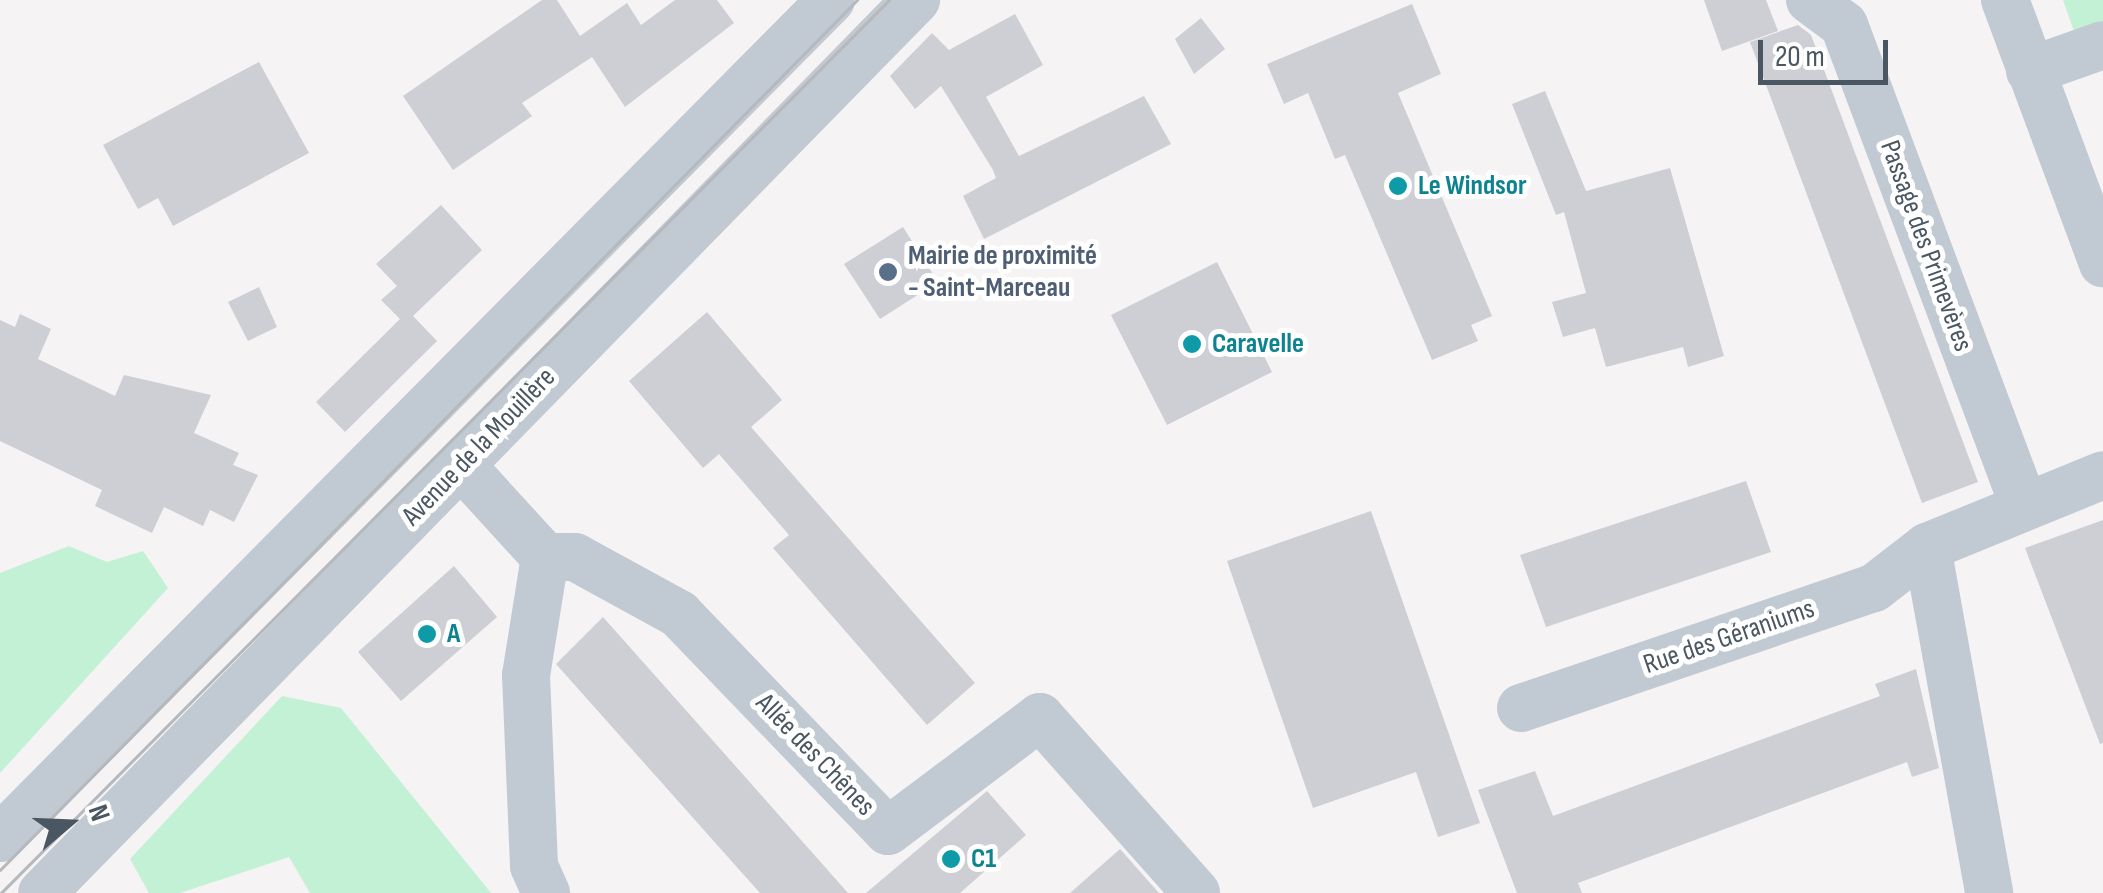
<!DOCTYPE html>
<meta charset="utf-8">
<style>
body{margin:0}
#map{position:relative;width:2103px;height:893px;overflow:hidden;background:#f5f3f3;font-family:"Sofia Sans Condensed",sans-serif}
div>[style]{position:absolute}
.green>*{inset:0;background:#c3f1d5}
.building>*{inset:0;background:#cdcfd5}
.minor>*{height:48px;margin:-24px;padding:0 24px;transform-origin:24px;border-radius:24px;background:#c1cad2}
.tram>*{height:2.5px;margin:-1.25px;padding:0 1.25px;transform-origin:1.25px;border-radius:1.25px;background:#b5b8bd}
.dots>*{width:28px;height:28px;translate:-50% -50%;box-sizing:border-box;border:5px solid #fff;border-radius:50%}
span{translate:-50% -50%;white-space:nowrap;text-align:center;line-height:1.15;-webkit-text-stroke:10px #fff;paint-order:stroke}
.culture-label{font-size:28px;color:#0d838f;font-weight:700}
.left{translate:0 -50%;text-align:left}
.street-label{font-size:28px;color:#4a5661}
.service-label{font-size:28px;color:#4e5e75;font-weight:700}
.north{position:absolute;left:20px;top:773px;width:100px;height:100px;-webkit-text-stroke:8px #fff;paint-order:stroke;rotate:71deg;font-size:28px;font-weight:700;line-height:40px;text-align:center;color:#4a5661}
.north::after{content:'';display:block;margin:auto;width:35px;height:45px;background:#4a5661;clip-path:polygon(50% 0,100% 100%,50% 72%,0 100%)}
.scale{position:absolute;left:1758px;top:40px;width:130px;height:45px;box-sizing:border-box;border:5px solid #4a5661;border-top:0;padding-left:12px;font-size:30px;line-height:35px;white-space:nowrap;color:#4a5661;-webkit-text-stroke:8px #fff;paint-order:stroke}
</style>
<div id="map">
<div class="green">
<i style="clip-path:polygon(2063px 0,2103px 0,2103px 34px,2078px 43px)"></i>
<i style="clip-path:polygon(69px 546px,107px 562px,143px 551px,168px 588px,0 773px,0 573px)"></i>
<i style="clip-path:polygon(282px 696px,341px 708px,491px 893px,310px 893px,289px 857px,180px 893px,149px 893px,130px 859px)"></i>
</div>
<div class="building">
<i style="clip-path:polygon(542px 0,557px 0,580px 36px,627px 3px,641px 25px,675px 0,717px 0,734px 23px,625px 107px,592px 57px,522px 103px,532px 116px,453px 170px,403px 96px)"></i>
<i style="clip-path:polygon(1704px 0,1766px 0,1778px 31px,1722px 51px)"></i>
<i style="clip-path:polygon(1412px 4px,1441px 74px,1398px 93px,1492px 316px,1471px 325px,1478px 341px,1432px 360px,1345px 155px,1335px 159px,1308px 93px,1284px 104px,1267px 64px)"></i>
<i style="clip-path:polygon(1015px 14px,1043px 65px,986px 97px,1019px 156px,1144px 96px,1171px 144px,984px 239px,963px 196px,996px 178px,993px 170px,941px 86px,915px 109px,890px 76px,932px 33px,949px 50px)"></i>
<i style="clip-path:polygon(1201px 18px,1225px 49px,1194px 74px,1175px 39px)"></i>
<i style="clip-path:polygon(1798px 25px,1811px 35px,1978px 482px,1922px 503px,1750px 42px)"></i>
<i style="clip-path:polygon(259px 62px,309px 153px,173px 226px,158px 198px,138px 209px,103px 145px)"></i>
<i style="clip-path:polygon(1545px 91px,1586px 191px,1670px 168px,1724px 356px,1688px 367px,1683px 347px,1606px 367px,1595px 328px,1563px 337px,1552px 302px,1586px 293px,1564px 212px,1556px 215px,1512px 104px)"></i>
<i style="clip-path:polygon(441px 205px,482px 250px,413px 316px,437px 341px,345px 432px,316px 402px,400px 319px,381px 300px,397px 286px,376px 264px)"></i>
<i style="clip-path:polygon(903px 227px,938px 282px,880px 319px,844px 264px)"></i>
<i style="clip-path:polygon(1217px 262px,1272px 372px,1167px 425px,1111px 315px)"></i>
<i style="clip-path:polygon(259px 287px,277px 327px,248px 341px,228px 302px)"></i>
<i style="clip-path:polygon(707px 312px,782px 400px,751px 427px,975px 683px,927px 725px,773px 548px,789px 535px,719px 454px,703px 468px,629px 381px)"></i>
<i style="clip-path:polygon(20px 314px,51px 329px,38px 359px,115px 396px,124px 375px,211px 395px,194px 433px,239px 453px,233px 465px,258px 475px,234px 522px,210px 510px,203px 526px,164px 507px,152px 533px,95px 506px,102px 490px,0 441px,0 320px,15px 327px)"></i>
<i style="clip-path:polygon(1746px 481px,1771px 552px,1546px 627px,1520px 555px)"></i>
<i style="clip-path:polygon(1371px 511px,1480px 823px,1438px 837px,1416px 772px,1313px 808px,1227px 561px)"></i>
<i style="clip-path:polygon(2103px 520px,2103px 743px,2100px 744px,2025px 548px)"></i>
<i style="clip-path:polygon(454px 566px,497px 617px,401px 701px,358px 652px)"></i>
<i style="clip-path:polygon(603px 617px,723px 752px,848px 893px,760px 893px,556px 664px)"></i>
<i style="clip-path:polygon(1916px 669px,1939px 768px,1912px 777px,1907px 762px,1578px 883px,1582px 893px,1517px 893px,1478px 790px,1535px 771px,1553px 816px,1880px 696px,1875px 684px)"></i>
<i style="clip-path:polygon(987px 791px,1026px 835px,960px 893px,866px 893px)"></i>
<i style="clip-path:polygon(1120px 849px,1159px 893px,1070px 893px)"></i>
</div>
<div class="minor">
<i style="left:1810px;top:0;width:42px;rotate:36.3deg"></i>
<i style="left:1844px;top:25px;width:514px;rotate:69.48deg"></i>
<i style="left:2005px;top:0;width:281px;rotate:69.6deg"></i>
<i style="left:2030px;top:71px;width:77px;rotate:-19.6deg"></i>
<i style="left:461px;top:465px;width:125px;rotate:47.6deg"></i>
<i style="left:545px;top:557px;width:30px"></i>
<i style="left:575px;top:557px;width:119px;rotate:28.7deg"></i>
<i style="left:679px;top:614px;width:301px;rotate:46.1deg"></i>
<i style="left:888px;top:831px;width:190px;rotate:-36.9deg"></i>
<i style="left:1040px;top:717px;width:235px;rotate:48.4deg"></i>
<i style="left:1927px;top:547px;width:352px;rotate:79.8deg"></i>
<i style="left:545px;top:557px;width:120px;rotate:99.1deg"></i>
<i style="left:526px;top:675px;width:191px;rotate:87.6deg"></i>
<i style="left:534px;top:866px;width:30px;rotate:66deg"></i>
<i style="left:1521px;top:708px;width:373px;rotate:-18.8deg"></i>
<i style="left:1874px;top:588px;width:67px;rotate:-37.7deg"></i>
<i style="left:1927px;top:547px;width:190px;rotate:-22.2deg"></i>
<i style="left:0;top:838px;width:1180px;rotate:-45.24deg"></i>
<i style="left:42px;top:893px;width:1250px;rotate:-45.62deg"></i>
</div>
<div class="tram">
<i style="left:0;top:870px;width:1221px;rotate:-45.43deg"></i>
<i style="left:1px;top:893px;width:1259px;rotate:-45.16deg"></i>
</div>
<div class="dots">
<i style="left:1398px;top:186px;background:#0f9aa8"></i>
<i style="left:888px;top:272px;background:#5c6f8a"></i>
<i style="left:1192px;top:344px;background:#0f9aa8"></i>
<i style="left:427px;top:634px;background:#0f9aa8"></i>
<i style="left:951px;top:859px;background:#0f9aa8"></i>
</div>
<div class="culture-label">
<span class="left" style="left:1418px;top:186px">Le Windsor</span>
<span class="left" style="left:1212px;top:344px">Caravelle</span>
<span class="left" style="left:447px;top:634px">A</span>
<span class="left" style="left:971px;top:859px">C1</span>
</div>
<div class="street-label">
<span style="left:1926px;top:246px;rotate:70deg">Passage des Primevères</span>
<span style="left:479px;top:447px;rotate:-46deg">Avenue de la Mouillère</span>
<span style="left:1729px;top:637px;rotate:-19deg">Rue des Géraniums</span>
<span style="left:815px;top:755px;rotate:46deg">Allée des Chênes</span>
</div>
<div class="service-label">
<span class="left" style="left:908px;top:272px">Mairie de proximité<br>- Saint-Marceau</span>
</div>
<div class="north">N</div>
<div class="scale">20 m</div>
</div>
